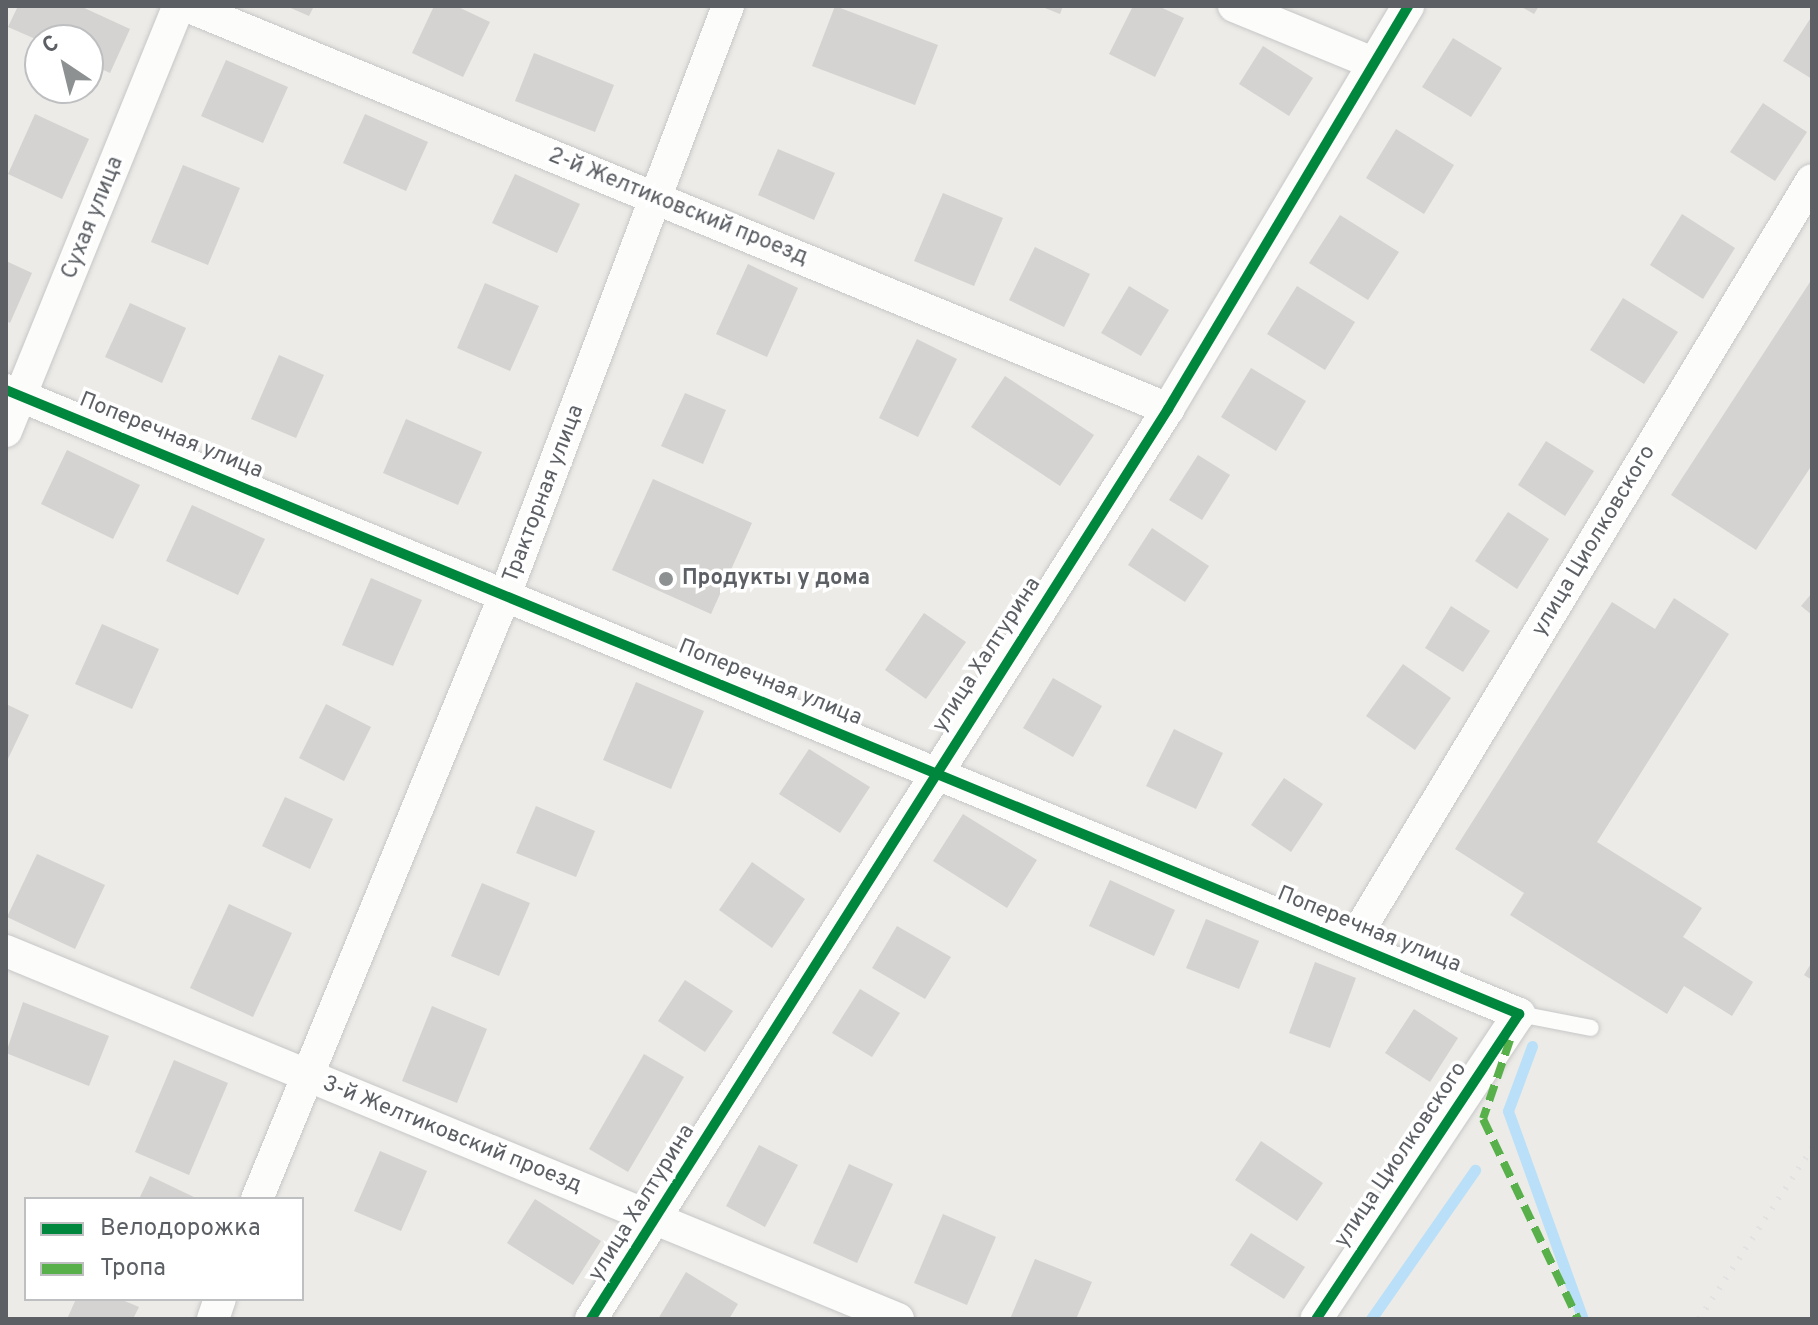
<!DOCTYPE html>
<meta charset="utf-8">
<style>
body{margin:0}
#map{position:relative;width:1818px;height:1325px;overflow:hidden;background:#ecebe7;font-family:Overpass,sans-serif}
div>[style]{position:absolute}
.stream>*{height:11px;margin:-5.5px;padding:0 5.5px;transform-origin:5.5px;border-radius:5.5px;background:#b9e0f8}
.building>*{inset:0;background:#d4d3d1}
.roads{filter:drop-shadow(0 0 2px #c7c7c8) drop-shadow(0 0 2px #c7c7c8)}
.service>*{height:16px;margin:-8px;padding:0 8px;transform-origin:8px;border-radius:8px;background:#fcfcfb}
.minor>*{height:32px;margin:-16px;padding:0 16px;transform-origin:16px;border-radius:16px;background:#fcfcfb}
.rail>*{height:6px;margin-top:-3px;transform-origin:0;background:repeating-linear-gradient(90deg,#e3e2e2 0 2px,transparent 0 12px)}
.quiet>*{height:8px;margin-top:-4px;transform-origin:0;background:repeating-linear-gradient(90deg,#58b04a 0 16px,transparent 0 24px)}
.cycleway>*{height:10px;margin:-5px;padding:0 5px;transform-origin:5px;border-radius:5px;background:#00873e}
.dots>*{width:22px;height:22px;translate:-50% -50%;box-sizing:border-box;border:4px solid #fff;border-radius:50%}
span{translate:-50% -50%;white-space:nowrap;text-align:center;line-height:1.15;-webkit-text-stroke:7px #fff;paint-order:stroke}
.street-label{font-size:22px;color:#5c6065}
.poi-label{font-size:22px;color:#5c6065;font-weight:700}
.left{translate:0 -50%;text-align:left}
.frame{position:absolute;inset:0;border:8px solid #5c6065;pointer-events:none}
.legend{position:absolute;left:24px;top:1197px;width:280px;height:104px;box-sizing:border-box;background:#fff;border:2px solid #bebfc1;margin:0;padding:10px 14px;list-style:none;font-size:24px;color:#5c6065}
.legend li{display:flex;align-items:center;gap:16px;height:40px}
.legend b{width:40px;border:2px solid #bebfc1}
.north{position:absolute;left:24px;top:24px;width:80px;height:80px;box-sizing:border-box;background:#fff;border:2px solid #bebfc1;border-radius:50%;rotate:325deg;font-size:22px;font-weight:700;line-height:32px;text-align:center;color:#5c6065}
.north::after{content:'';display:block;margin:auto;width:28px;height:36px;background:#8e9192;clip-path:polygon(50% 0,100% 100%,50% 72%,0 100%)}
</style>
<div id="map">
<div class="stream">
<i style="left:1532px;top:1046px;width:69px;rotate:110.3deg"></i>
<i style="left:1508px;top:1111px;width:221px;rotate:70.2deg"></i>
<i style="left:1371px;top:1319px;width:182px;rotate:-55.1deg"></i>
</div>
<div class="building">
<i style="clip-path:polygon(18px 6px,80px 6px,130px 29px,110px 73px,88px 63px,88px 40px,40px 41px,8px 27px)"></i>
<i style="clip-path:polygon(286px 6px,314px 6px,309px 16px)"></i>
<i style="clip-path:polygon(434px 6px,456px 6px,490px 22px,463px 77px,412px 53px)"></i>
<i style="clip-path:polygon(835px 6px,938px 45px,915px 105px,812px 66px)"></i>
<i style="clip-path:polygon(1040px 6px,1063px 6px,1060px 14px)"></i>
<i style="clip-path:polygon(1133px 6px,1158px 6px,1184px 18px,1155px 77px,1109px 54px)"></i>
<i style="clip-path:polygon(1520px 6px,1539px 6px,1534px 14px)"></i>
<i style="clip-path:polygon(1810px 19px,1812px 21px,1812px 79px,1783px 61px)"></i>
<i style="clip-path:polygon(1453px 38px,1502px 68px,1471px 117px,1422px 87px)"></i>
<i style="clip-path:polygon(1263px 46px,1313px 78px,1289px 116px,1239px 84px)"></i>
<i style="clip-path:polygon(534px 53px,614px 85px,595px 132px,515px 101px)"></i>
<i style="clip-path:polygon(226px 60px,288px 87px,263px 143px,201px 116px)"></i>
<i style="clip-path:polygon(1763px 103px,1807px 132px,1775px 181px,1730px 152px)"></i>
<i style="clip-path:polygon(35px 114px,89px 139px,62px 199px,8px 174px)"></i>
<i style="clip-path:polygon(365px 114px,428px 142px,406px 191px,343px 163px)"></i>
<i style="clip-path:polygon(1396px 129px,1454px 165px,1424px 214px,1366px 178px)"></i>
<i style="clip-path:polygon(778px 149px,835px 173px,814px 220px,758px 195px)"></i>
<i style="clip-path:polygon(183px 165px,240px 188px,208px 265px,151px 242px)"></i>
<i style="clip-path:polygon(515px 174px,580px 204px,557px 253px,492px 223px)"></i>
<i style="clip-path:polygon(943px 193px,1003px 218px,974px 286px,914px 261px)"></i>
<i style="clip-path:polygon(1682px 214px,1735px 248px,1703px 299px,1650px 265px)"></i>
<i style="clip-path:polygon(1340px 215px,1399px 252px,1368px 300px,1309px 263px)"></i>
<i style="clip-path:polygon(1035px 247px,1090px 274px,1064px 327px,1009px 300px)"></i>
<i style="clip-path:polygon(6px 261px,32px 273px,10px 323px,6px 321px)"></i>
<i style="clip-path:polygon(748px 264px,798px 288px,767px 357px,716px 334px)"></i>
<i style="clip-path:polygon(1812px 279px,1812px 465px,1756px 550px,1671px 495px)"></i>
<i style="clip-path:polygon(485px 283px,539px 306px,510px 371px,457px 348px)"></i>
<i style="clip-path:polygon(1129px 286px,1169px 310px,1141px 356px,1101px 333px)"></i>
<i style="clip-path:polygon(1297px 286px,1355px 322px,1325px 370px,1267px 334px)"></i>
<i style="clip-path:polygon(1623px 298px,1678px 332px,1644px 384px,1590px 350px)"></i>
<i style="clip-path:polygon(130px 303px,186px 328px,162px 383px,105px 357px)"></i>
<i style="clip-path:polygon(917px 339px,957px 359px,918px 437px,879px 418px)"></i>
<i style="clip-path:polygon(279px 355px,324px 375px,296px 438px,251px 419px)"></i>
<i style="clip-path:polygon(1251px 368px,1306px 401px,1276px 451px,1221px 417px)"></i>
<i style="clip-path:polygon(1005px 376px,1094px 435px,1060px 486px,971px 427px)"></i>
<i style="clip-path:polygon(685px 393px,726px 410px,703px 464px,661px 446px)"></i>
<i style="clip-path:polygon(406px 419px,482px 452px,458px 505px,383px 473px)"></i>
<i style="clip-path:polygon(1546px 441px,1594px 471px,1565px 516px,1518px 485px)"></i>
<i style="clip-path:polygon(67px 450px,140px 485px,113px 539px,41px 504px)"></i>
<i style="clip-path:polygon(1198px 455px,1230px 475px,1202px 520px,1169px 500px)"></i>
<i style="clip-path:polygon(653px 479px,752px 523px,711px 614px,612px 570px)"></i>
<i style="clip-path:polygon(192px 505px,265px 539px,238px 595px,166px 561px)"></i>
<i style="clip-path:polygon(1508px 512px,1549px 539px,1517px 589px,1475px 561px)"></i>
<i style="clip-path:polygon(1152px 528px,1209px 566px,1185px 602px,1128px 565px)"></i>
<i style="clip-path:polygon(371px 578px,422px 600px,393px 666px,342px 645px)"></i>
<i style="clip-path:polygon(1812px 593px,1812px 615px,1801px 606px)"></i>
<i style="clip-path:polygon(1674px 598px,1729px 634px,1597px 842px,1702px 908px,1683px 937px,1753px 982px,1732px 1016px,1684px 986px,1667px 1014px,1510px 915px,1524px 893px,1455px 849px,1612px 602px,1655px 629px)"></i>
<i style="clip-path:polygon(1451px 606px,1490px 631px,1463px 672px,1425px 648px)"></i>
<i style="clip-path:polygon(924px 613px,966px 642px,926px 699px,885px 670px)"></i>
<i style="clip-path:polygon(102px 624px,159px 649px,132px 709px,75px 684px)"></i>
<i style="clip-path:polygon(1403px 664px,1451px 698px,1415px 750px,1366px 716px)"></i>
<i style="clip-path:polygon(1053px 678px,1102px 706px,1073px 757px,1023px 728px)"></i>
<i style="clip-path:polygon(636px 682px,704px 711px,671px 789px,603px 760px)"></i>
<i style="clip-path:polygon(6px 704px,29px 715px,6px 763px)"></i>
<i style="clip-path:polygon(326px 704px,371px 727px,344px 781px,299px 758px)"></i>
<i style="clip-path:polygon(1174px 729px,1223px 753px,1196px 809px,1146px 786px)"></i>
<i style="clip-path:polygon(809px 749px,870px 787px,840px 833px,779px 794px)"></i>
<i style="clip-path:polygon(1284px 778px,1323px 804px,1291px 852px,1251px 825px)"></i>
<i style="clip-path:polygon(285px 797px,333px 819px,310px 869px,262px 846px)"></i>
<i style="clip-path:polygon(536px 806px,595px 831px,576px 877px,516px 853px)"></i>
<i style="clip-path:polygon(963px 814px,1037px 860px,1007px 908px,933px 861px)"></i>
<i style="clip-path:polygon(37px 854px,105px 885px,75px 949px,7px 917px)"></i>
<i style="clip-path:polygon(752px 862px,805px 899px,772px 948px,719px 910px)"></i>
<i style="clip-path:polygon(1110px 880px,1175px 910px,1154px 956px,1089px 926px)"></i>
<i style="clip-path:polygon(482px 883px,530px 903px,499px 976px,451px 956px)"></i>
<i style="clip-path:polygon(229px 904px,292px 933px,253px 1017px,190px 988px)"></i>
<i style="clip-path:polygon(1206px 919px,1259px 941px,1239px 989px,1186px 968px)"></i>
<i style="clip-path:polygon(897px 926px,951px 957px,925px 999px,872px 968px)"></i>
<i style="clip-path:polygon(1315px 962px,1356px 978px,1330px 1048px,1289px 1033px)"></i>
<i style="clip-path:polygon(1812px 962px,1812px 980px,1804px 975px)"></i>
<i style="clip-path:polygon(685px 980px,733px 1011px,705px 1052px,658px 1021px)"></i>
<i style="clip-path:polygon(860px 989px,900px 1013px,872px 1057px,832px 1033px)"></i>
<i style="clip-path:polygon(23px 1002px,109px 1036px,89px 1086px,6px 1053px)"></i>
<i style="clip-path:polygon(432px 1006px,487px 1029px,457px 1103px,402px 1081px)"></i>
<i style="clip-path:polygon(1414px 1009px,1458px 1038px,1430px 1082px,1385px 1053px)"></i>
<i style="clip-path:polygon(644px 1054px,684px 1077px,628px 1172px,589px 1149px)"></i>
<i style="clip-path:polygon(174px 1060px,228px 1083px,189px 1175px,135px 1152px)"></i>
<i style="clip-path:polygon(1261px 1141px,1323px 1183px,1297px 1221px,1235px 1180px)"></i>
<i style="clip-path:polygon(759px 1145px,798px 1165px,765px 1227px,726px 1206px)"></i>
<i style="clip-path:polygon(380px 1151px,427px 1171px,401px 1231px,354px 1211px)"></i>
<i style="clip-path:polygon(849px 1164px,893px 1184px,857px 1263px,813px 1243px)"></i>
<i style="clip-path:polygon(150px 1176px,198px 1199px,139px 1199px)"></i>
<i style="clip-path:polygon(535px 1199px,601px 1241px,573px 1285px,507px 1243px)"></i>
<i style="clip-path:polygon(943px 1214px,996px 1237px,967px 1305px,914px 1283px)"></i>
<i style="clip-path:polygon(1251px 1233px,1305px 1267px,1284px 1299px,1230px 1265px)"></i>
<i style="clip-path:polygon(1035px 1259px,1092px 1282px,1076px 1319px,1010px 1319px)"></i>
<i style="clip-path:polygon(686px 1272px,738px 1304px,729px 1319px,658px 1319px)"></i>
<i style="clip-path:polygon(76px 1299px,120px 1299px,139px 1307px,133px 1319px,67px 1319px)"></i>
</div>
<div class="roads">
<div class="service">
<i style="left:1519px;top:1014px;width:73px;rotate:11deg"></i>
</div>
<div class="minor">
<i style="left:187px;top:6px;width:1061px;rotate:22.33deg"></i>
<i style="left:1234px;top:6px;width:150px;rotate:22.3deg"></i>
<i style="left:6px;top:390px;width:1637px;rotate:22.41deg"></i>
<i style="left:1519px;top:1014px;width:366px;rotate:123.6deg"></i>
<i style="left:6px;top:431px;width:459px;rotate:-67.9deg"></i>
<i style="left:1351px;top:944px;width:892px;rotate:-58.89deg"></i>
<i style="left:6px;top:951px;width:965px;rotate:22.42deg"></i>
<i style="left:257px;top:1199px;width:653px;rotate:-67.68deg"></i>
<i style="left:505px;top:595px;width:630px;rotate:-69.26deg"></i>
<i style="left:213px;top:1319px;width:21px;rotate:-71deg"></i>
<i style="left:591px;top:1319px;width:1078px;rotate:-57.62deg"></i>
<i style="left:1168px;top:409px;width:469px;rotate:-59.2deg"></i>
</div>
</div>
<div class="rail">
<i style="left:1699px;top:1319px;width:205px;rotate:-56.5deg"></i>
</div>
<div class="quiet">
<i style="left:1510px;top:1040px;width:83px;rotate:108.9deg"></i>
<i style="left:1483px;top:1119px;width:221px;rotate:64.6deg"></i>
</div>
<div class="cycleway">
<i style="left:6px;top:390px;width:1637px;rotate:22.41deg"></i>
<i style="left:1519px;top:1014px;width:366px;rotate:123.6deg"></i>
<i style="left:591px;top:1319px;width:1078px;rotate:-57.62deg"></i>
<i style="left:1168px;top:409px;width:469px;rotate:-59.2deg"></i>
</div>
<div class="dots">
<i style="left:666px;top:579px;background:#8e9192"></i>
</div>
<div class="street-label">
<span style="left:678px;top:207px;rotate:22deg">2-й Желтиковский проезд</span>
<span style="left:93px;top:218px;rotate:-68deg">Сухая улица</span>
<span style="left:171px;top:436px;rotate:22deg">Поперечная улица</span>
<span style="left:544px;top:494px;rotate:-69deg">Тракторная улица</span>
<span style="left:1594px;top:541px;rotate:-59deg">улица Циолковского</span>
<span style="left:987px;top:655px;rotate:-57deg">улица Халтурина</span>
<span style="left:770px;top:683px;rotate:22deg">Поперечная улица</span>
<span style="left:1369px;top:930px;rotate:22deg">Поперечная улица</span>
<span style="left:452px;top:1135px;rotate:22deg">3-й Желтиковский проезд</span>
<span style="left:1401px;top:1155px;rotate:-56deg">улица Циолковского</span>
<span style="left:642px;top:1203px;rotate:-58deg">улица Халтурина</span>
</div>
<div class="poi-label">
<span class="left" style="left:682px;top:579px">Продукты у дома</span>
</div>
<div class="frame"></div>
<ul class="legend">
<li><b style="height:10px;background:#00873e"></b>Велодорожка</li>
<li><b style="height:10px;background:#58b04a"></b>Тропа</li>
</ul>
<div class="north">С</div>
</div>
